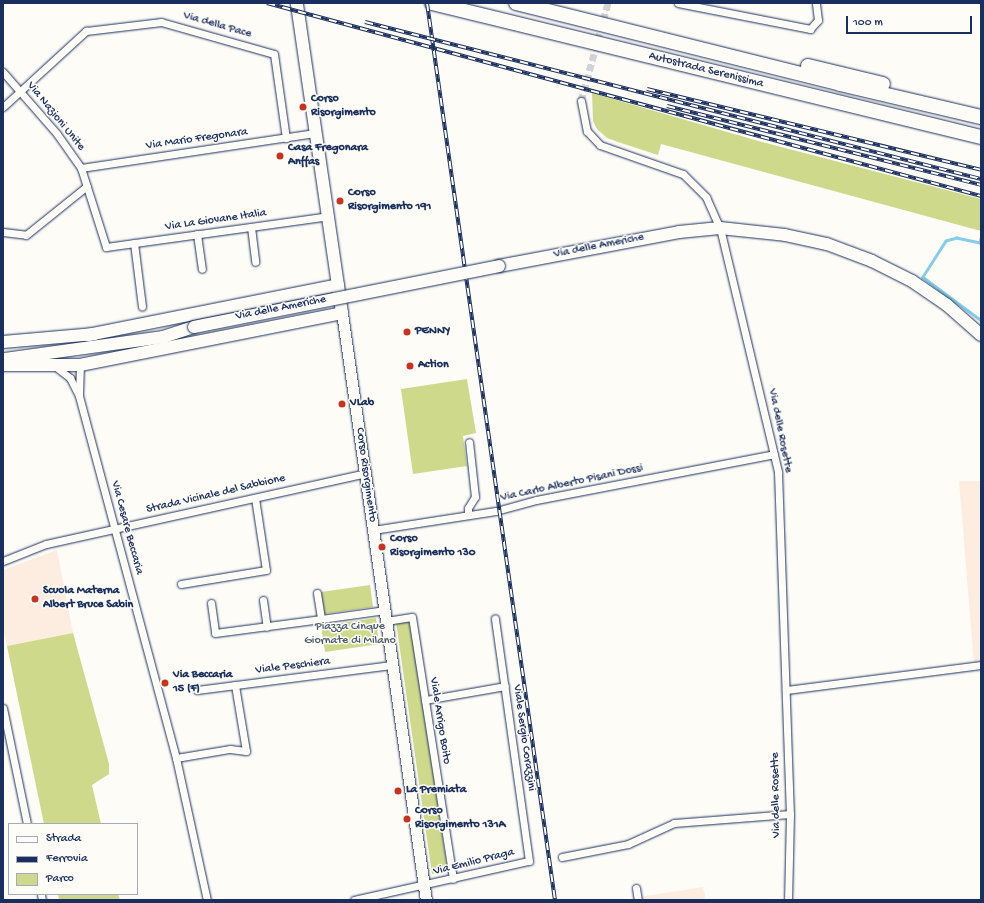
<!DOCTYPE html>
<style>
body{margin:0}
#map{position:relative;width:984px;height:903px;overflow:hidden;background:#fdfcf7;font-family:"Gochi Hand",sans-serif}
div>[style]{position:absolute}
.built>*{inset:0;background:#fdede0}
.green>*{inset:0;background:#ced98c}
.stream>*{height:2.5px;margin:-1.25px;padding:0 1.25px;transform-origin:1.25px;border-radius:1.25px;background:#86cee7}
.street-tunnel>*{height:7px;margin-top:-3.5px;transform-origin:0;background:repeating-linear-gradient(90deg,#d0d3d8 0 7px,transparent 0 10.5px)}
.roads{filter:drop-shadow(0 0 1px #1b2f5e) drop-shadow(0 0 1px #1b2f5e)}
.street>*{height:7px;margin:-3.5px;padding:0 3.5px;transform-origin:3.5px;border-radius:3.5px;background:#fdfcf7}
.secondary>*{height:11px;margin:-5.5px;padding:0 5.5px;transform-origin:5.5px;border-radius:5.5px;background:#fdfcf7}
.primary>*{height:12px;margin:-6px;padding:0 6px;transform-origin:6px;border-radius:6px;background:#fdfcf7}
.highway>*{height:14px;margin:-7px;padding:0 7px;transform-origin:7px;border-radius:7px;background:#fdfcf7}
.rail>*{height:4px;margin-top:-2px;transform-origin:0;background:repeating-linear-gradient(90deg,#fdfcf7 0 8px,#1b2f5e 0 16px);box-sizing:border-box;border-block:1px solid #1b2f5e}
.bridges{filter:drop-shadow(0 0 1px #1b2f5e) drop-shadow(0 0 1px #1b2f5e)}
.primary-bridge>*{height:12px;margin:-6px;padding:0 6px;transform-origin:6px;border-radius:6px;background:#fdfcf7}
.dots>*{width:11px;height:11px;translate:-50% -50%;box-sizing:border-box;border:2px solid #fdfcf7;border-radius:50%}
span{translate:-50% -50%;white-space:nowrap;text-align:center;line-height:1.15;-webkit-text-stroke:3px #fdfcf7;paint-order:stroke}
.street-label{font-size:12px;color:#1b2f5e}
.poi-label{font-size:12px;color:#1b2f5e;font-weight:700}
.left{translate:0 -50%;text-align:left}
.park-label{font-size:12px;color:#485a6a}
.frame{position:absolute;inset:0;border:4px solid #1b2f5e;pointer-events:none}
.legend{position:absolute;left:8px;top:823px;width:130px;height:72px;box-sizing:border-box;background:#fdfcf7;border:1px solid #a3aaba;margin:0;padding:5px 7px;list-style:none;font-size:12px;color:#1b2f5e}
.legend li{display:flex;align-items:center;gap:8px;height:20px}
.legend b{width:20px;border:1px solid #a3aaba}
.scale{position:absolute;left:846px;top:16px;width:126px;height:18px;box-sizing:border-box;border:2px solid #1b2f5e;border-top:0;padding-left:5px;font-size:12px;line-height:14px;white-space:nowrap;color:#1b2f5e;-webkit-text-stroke:3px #fdfcf7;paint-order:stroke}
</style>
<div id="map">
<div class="built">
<i style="clip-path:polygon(959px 481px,981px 481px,981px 663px,974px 664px)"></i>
<i style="clip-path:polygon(57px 550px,73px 633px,7px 646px,3px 629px,3px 570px)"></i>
<i style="clip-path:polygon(703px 887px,706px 900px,640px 900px,639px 897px)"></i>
</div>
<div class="green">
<i style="clip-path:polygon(592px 93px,762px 142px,981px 199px,981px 231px,661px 144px,658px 155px,621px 143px,607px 138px,597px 129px,593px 121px)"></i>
<i style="clip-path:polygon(467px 379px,476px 433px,463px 436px,467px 466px,413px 474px,401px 389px)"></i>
<i style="clip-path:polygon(370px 585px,373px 607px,324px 614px,321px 592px)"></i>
<i style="clip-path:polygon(376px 618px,379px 644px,325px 652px,321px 626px)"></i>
<i style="clip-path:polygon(408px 621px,411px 623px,447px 867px,442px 872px,432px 874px,396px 622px)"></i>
<i style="clip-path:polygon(73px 633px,109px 764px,109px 774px,92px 785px,101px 824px,44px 824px,7px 646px)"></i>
<i style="clip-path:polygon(58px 894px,118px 894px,120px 900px,59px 900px)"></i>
</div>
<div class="stream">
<i style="left:981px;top:238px;width:5px;rotate:101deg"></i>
<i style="left:980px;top:243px;width:24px;rotate:-168deg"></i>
<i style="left:957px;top:238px;width:11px;rotate:165deg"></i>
<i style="left:946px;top:241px;width:43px;rotate:122.6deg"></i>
<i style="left:923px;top:277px;width:72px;rotate:36.6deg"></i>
</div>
<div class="street-tunnel">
<i style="left:581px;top:101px;width:102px;rotate:-74.6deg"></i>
</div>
<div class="roads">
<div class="street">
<i style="left:678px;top:3px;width:135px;rotate:11.1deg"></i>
<i style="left:810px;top:29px;width:12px;rotate:-48deg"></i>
<i style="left:818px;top:20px;width:17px;rotate:-97deg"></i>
<i style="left:3px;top:72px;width:82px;rotate:48.9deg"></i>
<i style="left:57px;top:134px;width:42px;rotate:54.8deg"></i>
<i style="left:81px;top:168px;width:83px;rotate:72.4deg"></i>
<i style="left:106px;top:247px;width:224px;rotate:-7.9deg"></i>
<i style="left:581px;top:101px;width:31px;rotate:79deg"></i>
<i style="left:587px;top:131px;width:19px;rotate:47deg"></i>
<i style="left:600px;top:145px;width:88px;rotate:19.3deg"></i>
<i style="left:683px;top:174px;width:33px;rotate:45deg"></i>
<i style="left:706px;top:197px;width:34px;rotate:66deg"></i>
<i style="left:720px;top:228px;width:251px;rotate:76.6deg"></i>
<i style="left:778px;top:472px;width:342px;rotate:88deg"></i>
<i style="left:790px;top:814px;width:86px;rotate:91.3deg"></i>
<i style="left:3px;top:107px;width:113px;rotate:-42.5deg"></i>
<i style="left:86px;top:31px;width:76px;rotate:-6.8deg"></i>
<i style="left:161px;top:22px;width:117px;rotate:15.8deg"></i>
<i style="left:274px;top:54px;width:85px;rotate:81.9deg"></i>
<i style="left:81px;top:168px;width:238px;rotate:-8.5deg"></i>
<i style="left:251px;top:227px;width:35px;rotate:83deg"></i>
<i style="left:3px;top:232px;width:23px;rotate:7deg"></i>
<i style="left:26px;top:235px;width:78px;rotate:-38.8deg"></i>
<i style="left:197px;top:234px;width:35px;rotate:82deg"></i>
<i style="left:134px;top:243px;width:64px;rotate:82.8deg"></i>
<i style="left:56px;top:367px;width:18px;rotate:38deg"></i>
<i style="left:70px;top:378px;width:20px;rotate:63deg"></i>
<i style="left:79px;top:396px;width:375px;rotate:75deg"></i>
<i style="left:176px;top:758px;width:145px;rotate:77.7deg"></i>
<i style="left:79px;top:394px;width:29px;rotate:-88deg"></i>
<i style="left:468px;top:515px;width:7px;rotate:-90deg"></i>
<i style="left:468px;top:508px;width:13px;rotate:-58deg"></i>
<i style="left:475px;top:497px;width:55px;rotate:-96.2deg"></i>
<i style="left:373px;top:530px;width:124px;rotate:-8.8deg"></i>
<i style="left:496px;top:511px;width:41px;rotate:-15.4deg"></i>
<i style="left:536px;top:500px;width:242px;rotate:-10.9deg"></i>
<i style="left:3px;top:561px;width:46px;rotate:-21.6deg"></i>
<i style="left:46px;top:544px;width:327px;rotate:-12.5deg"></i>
<i style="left:181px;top:584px;width:86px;rotate:-9.4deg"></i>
<i style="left:266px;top:570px;width:73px;rotate:-98.7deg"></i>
<i style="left:317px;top:593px;width:26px;rotate:81deg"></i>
<i style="left:321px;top:619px;width:65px;rotate:-8deg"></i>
<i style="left:263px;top:600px;width:27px;rotate:82deg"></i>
<i style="left:211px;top:603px;width:30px;rotate:82deg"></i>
<i style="left:215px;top:633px;width:107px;rotate:-7.5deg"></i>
<i style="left:386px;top:621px;width:26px;rotate:-9deg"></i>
<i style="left:412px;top:617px;width:265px;rotate:81.1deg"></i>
<i style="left:197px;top:690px;width:198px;rotate:-7.3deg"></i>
<i style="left:786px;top:690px;width:197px;rotate:-7.3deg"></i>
<i style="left:425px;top:700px;width:81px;rotate:-9.9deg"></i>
<i style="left:3px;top:708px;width:118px;rotate:78.3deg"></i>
<i style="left:176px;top:758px;width:55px;rotate:-9.5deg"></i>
<i style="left:230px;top:749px;width:16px;rotate:7deg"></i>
<i style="left:246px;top:751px;width:67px;rotate:-99.5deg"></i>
<i style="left:562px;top:857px;width:67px;rotate:-11.1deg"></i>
<i style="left:628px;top:844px;width:51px;rotate:-24.5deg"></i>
<i style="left:674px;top:823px;width:116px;rotate:-4.4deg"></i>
<i style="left:636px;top:888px;width:12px;rotate:81deg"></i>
<i style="left:41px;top:894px;width:6px;rotate:81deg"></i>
<i style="left:354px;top:900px;width:179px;rotate:-12.6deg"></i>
<i style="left:529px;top:861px;width:245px;rotate:-98deg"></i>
</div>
<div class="secondary">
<i style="left:342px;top:313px;width:593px;rotate:81.86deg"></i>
</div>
<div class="primary">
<i style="left:499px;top:266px;width:183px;rotate:-10.7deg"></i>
<i style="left:679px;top:232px;width:41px;rotate:-5.6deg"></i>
<i style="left:720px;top:228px;width:65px;rotate:6.1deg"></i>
<i style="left:785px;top:235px;width:43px;rotate:12.1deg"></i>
<i style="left:827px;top:244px;width:48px;rotate:20.7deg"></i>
<i style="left:872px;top:261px;width:45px;rotate:26.6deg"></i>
<i style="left:912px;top:281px;width:42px;rotate:34.4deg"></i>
<i style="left:947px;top:305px;width:45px;rotate:41.4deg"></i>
<i style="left:88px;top:335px;width:255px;rotate:-11.3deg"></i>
<i style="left:3px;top:342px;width:92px;rotate:-5deg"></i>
<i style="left:5px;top:359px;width:160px;rotate:-7.9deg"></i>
<i style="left:163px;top:337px;width:33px;rotate:-18deg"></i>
<i style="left:3px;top:365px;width:77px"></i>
<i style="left:80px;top:365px;width:267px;rotate:-11.2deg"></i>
<i style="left:342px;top:313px;width:313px;rotate:-98.3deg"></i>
</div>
<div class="highway">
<i style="left:432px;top:3px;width:565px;rotate:13.72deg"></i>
<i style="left:516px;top:3px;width:334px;rotate:14deg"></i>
<i style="left:840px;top:84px;width:145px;rotate:13.2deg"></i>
<i style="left:808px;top:66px;width:77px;rotate:13.5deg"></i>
</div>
</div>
<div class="rail">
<i style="left:267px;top:3px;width:740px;rotate:15.13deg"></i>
<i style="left:427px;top:3px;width:906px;rotate:81.88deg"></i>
<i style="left:365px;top:22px;width:636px;rotate:14.3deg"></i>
<i style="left:647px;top:89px;width:344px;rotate:13.6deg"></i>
<i style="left:667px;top:106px;width:324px;rotate:14.1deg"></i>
</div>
<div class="bridges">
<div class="primary-bridge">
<i style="left:194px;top:327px;width:311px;rotate:-11.3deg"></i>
</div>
</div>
<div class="dots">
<i style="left:303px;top:107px;background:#c8321e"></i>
<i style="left:280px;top:156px;background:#c8321e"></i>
<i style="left:340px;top:201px;background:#c8321e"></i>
<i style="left:407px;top:332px;background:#c8321e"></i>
<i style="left:410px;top:366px;background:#c8321e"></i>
<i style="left:342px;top:404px;background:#c8321e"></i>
<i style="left:382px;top:547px;background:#c8321e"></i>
<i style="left:35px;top:599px;background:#c8321e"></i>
<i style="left:165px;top:683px;background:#c8321e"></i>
<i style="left:398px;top:791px;background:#c8321e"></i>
<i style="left:407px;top:819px;background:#c8321e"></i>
</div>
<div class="street-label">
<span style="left:217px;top:26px;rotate:16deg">Via della Pace</span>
<span style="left:706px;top:71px;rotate:14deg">Autostrada Serenissima</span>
<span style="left:55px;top:117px;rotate:51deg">Via Nazioni Unite</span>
<span style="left:197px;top:140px;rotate:-8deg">Via Mario Fregonara</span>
<span style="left:216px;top:221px;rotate:-8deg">Via La Giovane Italia</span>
<span style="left:599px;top:247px;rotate:-11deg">Via delle Americhe</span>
<span style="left:281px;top:309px;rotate:-11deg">Via delle Americhe</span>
<span style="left:779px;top:431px;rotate:79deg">Via delle Rosette</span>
<span style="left:365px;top:475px;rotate:82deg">Corso Risorgimento</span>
<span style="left:572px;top:484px;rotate:-12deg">Via Carlo Alberto Pisani Dossi</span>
<span style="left:216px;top:495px;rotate:-13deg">Strada Vicinale del Sabbione</span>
<span style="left:126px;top:528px;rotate:75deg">Via Cesare Beccaria</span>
<span style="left:293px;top:667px;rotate:-7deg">Viale Peschiera</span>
<span style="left:439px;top:721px;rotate:81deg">Viale Arrigo Boito</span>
<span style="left:523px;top:738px;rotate:82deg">Viale Sergio Corazzini</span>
<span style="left:777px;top:795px;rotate:-91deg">Via delle Rosette</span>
<span style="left:474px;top:863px;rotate:-14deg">Via Emilio Praga</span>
</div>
<div class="poi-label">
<span class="left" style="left:311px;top:107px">Corso<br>Risorgimento</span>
<span class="left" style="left:288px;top:156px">Casa Fregonara<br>Anffas</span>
<span class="left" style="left:348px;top:201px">Corso<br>Risorgimento 191</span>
<span class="left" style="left:415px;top:332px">PENNY</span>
<span class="left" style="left:418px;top:366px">Action</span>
<span class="left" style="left:350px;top:404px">VLab</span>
<span class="left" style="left:390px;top:547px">Corso<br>Risorgimento 130</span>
<span class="left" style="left:43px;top:599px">Scuola Materna<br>Albert Bruce Sabin</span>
<span class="left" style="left:173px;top:683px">Via Beccaria<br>15 (F)</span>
<span class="left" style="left:406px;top:791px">La Premiata</span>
<span class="left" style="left:415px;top:819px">Corso<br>Risorgimento 131A</span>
</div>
<div class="park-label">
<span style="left:350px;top:635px">Piazza Cinque<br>Giornate di Milano</span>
</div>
<div class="frame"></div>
<ul class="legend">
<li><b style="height:5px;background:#fdfcf7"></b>Strada</li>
<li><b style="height:5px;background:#1b2f5e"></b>Ferrovia</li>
<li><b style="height:11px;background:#ced98c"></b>Parco</li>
</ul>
<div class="scale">100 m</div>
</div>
